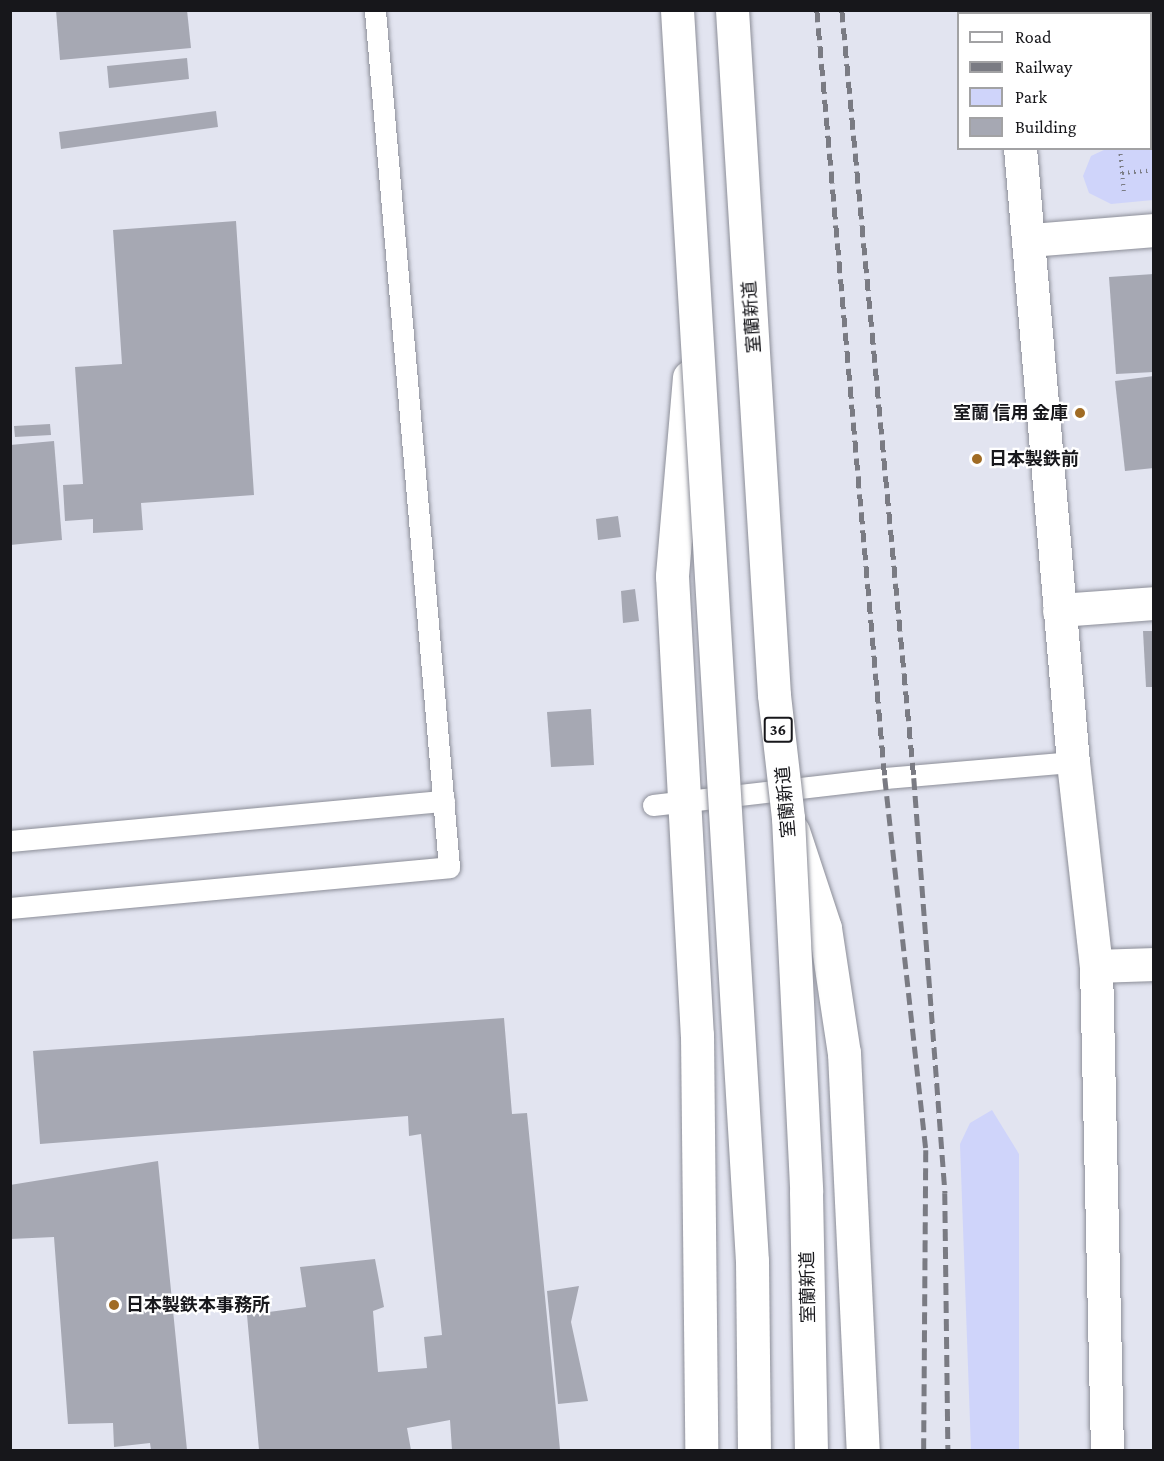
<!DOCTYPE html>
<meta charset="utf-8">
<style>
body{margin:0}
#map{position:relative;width:1164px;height:1461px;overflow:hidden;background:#e2e4f0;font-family:"Crimson Pro","Noto Sans JP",serif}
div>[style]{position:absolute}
.green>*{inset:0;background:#cfd4fa}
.building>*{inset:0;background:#a6a8b3}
.path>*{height:4px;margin-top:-2px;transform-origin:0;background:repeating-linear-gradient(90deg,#7b7c84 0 1.5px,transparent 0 6px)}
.roads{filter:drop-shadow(0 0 2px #8c8e98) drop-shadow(0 0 2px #8c8e98)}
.service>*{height:21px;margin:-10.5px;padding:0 10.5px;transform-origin:10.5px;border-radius:10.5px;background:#fff}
.minor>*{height:33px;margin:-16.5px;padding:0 16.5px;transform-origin:16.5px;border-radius:16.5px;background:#fff}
.tertiary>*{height:33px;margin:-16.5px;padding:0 16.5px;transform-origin:16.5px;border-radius:16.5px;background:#fff}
.motorway>*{height:33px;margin:-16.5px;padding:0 16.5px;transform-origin:16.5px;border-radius:16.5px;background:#fff}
.rail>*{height:4.5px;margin-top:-2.25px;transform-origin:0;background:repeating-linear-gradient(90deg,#7a7b83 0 12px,transparent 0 18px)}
.bridges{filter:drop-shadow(0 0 2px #8c8e98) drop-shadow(0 0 2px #8c8e98)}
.motorway-bridge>*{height:33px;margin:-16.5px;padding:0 16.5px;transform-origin:16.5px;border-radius:16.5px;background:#fff}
.dots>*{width:16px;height:16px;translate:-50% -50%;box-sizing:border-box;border:3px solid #fff;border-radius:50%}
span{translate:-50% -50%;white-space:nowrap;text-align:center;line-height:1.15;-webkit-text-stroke:4.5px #fff;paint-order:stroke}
.shield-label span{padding:2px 4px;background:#fff;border:2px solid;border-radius:4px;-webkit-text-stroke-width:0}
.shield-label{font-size:16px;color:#17171b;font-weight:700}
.street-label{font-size:18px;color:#17171b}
.poi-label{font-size:18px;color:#17171b;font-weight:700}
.right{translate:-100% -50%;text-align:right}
.left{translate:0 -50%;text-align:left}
.frame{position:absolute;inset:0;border:12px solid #17171b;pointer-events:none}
.legend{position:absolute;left:957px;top:12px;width:195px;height:138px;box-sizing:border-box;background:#fff;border:2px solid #a2a2a4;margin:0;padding:8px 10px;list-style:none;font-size:18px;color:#17171b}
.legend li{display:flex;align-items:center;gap:12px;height:30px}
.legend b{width:30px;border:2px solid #a2a2a4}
</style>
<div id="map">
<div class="green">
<i style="clip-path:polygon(1151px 144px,1153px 144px,1153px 200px,1111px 204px,1089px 193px,1083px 176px,1091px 156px,1106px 149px,1150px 148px)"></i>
<i style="clip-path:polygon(992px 1110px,1019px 1154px,1019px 1450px,971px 1450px,960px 1144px,970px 1123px)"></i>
</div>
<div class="building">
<i style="clip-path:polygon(56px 10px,187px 10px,191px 48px,60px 60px)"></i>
<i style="clip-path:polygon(187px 58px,189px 79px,109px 88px,107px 66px)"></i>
<i style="clip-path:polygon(216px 111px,218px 127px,61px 149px,59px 132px)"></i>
<i style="clip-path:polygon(236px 221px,254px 495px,141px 503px,143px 530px,93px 533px,93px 519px,65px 521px,63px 485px,83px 484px,75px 367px,122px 364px,113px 230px)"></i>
<i style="clip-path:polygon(1154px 274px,1154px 372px,1116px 374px,1109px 277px)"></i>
<i style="clip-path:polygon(1154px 376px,1154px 468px,1125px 471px,1115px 381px)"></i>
<i style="clip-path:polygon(50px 424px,51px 435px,15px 437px,14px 426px)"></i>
<i style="clip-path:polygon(54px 441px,62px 540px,10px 545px,10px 445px)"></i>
<i style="clip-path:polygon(618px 516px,621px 537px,598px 540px,596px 519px)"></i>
<i style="clip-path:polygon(635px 589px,639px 621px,623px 623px,621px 591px)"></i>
<i style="clip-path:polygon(1143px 631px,1154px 631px,1154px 687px,1146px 687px)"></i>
<i style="clip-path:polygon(591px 709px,594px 765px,551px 767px,547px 712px)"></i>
<i style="clip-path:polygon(504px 1018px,512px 1114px,527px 1113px,560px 1450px,452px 1450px,450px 1420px,407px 1428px,411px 1450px,259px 1450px,247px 1315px,306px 1307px,300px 1267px,375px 1259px,384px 1307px,373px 1311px,378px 1372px,427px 1368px,424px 1337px,442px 1335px,421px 1134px,409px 1136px,408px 1116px,40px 1144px,33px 1051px)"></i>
<i style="clip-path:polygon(158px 1161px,187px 1450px,151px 1450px,150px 1443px,114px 1447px,113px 1423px,68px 1424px,54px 1237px,10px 1239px,10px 1185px)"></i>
<i style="clip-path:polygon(579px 1286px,571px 1322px,588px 1401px,558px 1404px,547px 1291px)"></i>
</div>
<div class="path">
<i style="left:1120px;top:148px;width:45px;rotate:84.9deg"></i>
<i style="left:1122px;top:173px;width:32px;rotate:-5deg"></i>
</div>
<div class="roads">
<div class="service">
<i style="left:653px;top:805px;width:234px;rotate:-6.6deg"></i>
<i style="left:885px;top:778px;width:189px;rotate:-4.9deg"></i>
<i style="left:10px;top:841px;width:436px;rotate:-5.3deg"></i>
<i style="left:10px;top:908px;width:441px;rotate:-5.3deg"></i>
<i style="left:449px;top:867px;width:860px;rotate:-94.94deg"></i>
</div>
<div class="minor">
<i style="left:1150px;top:121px;width:4px;rotate:-14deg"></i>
<i style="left:1030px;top:240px;width:124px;rotate:-4.6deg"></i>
<i style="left:1059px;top:610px;width:95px;rotate:-4.2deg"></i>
<i style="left:1096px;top:966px;width:58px;rotate:-2deg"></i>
</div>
<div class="tertiary">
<i style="left:1008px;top:10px;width:4px;rotate:90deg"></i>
<i style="left:1020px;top:148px;width:616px;rotate:85.07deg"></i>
<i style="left:1073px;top:762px;width:205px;rotate:83.6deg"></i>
<i style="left:1096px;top:966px;width:484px;rotate:88.7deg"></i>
</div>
<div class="motorway">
<i style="left:689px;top:377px;width:200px;rotate:94.9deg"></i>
<i style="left:672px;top:576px;width:460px;rotate:86.9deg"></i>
<i style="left:697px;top:1035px;width:415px;rotate:89.4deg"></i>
<i style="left:793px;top:831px;width:102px;rotate:71.7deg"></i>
<i style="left:825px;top:928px;width:126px;rotate:81.4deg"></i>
<i style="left:844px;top:1053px;width:397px;rotate:87.3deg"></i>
</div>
</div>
<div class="rail">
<i style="left:817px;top:10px;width:771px;rotate:84.94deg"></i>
<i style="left:885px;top:778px;width:374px;rotate:83.7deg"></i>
<i style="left:926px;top:1150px;width:300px;rotate:90.4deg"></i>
<i style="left:842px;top:10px;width:771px;rotate:84.64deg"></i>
<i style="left:914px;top:778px;width:416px;rotate:85.7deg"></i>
<i style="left:945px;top:1193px;width:257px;rotate:89.3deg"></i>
</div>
<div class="bridges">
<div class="motorway-bridge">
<i style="left:677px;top:10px;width:1253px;rotate:86.57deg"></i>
<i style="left:752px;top:1261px;width:189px;rotate:89.4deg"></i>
<i style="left:732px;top:10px;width:686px;rotate:86.49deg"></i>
<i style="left:774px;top:695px;width:124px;rotate:83.5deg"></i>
<i style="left:788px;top:818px;width:374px;rotate:87.2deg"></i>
<i style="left:806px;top:1192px;width:258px;rotate:88.9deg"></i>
</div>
</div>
<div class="dots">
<i style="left:1080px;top:413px;background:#a06b24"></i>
<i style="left:977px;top:459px;background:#a06b24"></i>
<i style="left:114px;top:1305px;background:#a06b24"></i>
</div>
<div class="shield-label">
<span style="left:778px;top:730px">36</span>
</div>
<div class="street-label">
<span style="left:752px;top:317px;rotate:-94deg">室蘭新道</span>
<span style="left:786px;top:802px;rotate:-95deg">室蘭新道</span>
<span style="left:808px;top:1287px;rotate:-91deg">室蘭新道</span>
</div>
<div class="poi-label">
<span class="right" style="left:1068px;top:413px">室蘭 信用 金庫</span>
<span class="left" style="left:989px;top:459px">日本製鉄前</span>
<span class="left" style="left:126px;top:1305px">日本製鉄本事務所</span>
</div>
<div class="frame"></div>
<ul class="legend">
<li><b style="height:8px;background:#fff"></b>Road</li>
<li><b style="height:8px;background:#7a7b83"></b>Railway</li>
<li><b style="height:16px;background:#cfd4fa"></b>Park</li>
<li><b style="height:16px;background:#a6a8b3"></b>Building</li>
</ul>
</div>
